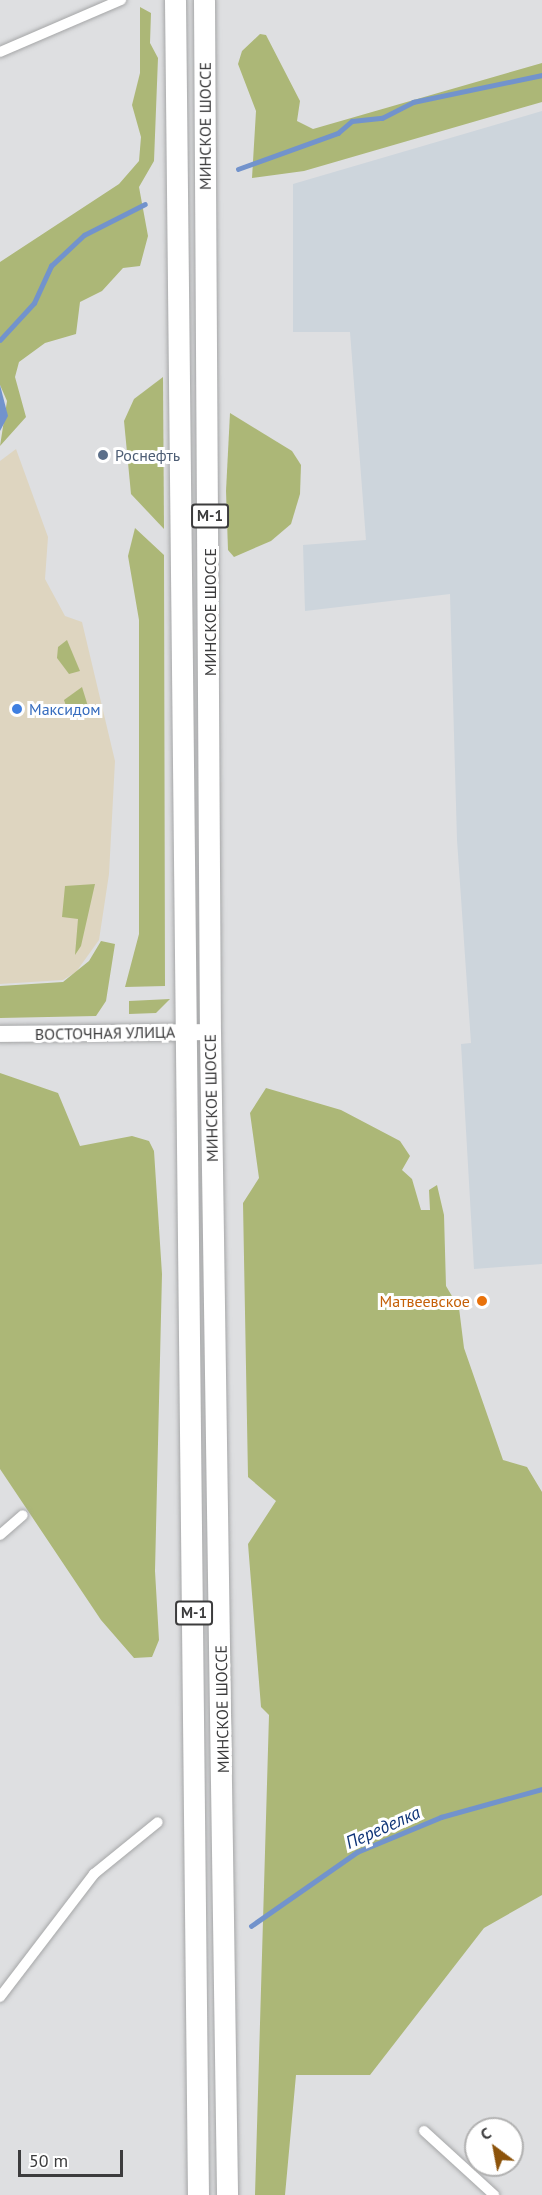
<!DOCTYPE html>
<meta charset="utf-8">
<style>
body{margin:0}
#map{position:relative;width:542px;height:2195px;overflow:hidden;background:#dedfe1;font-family:"PT Sans",sans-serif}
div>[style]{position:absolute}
.commercial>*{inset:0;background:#ded5c0}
.built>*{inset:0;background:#cdd5dc}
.green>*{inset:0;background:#acb777}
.water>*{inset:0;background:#7293cc}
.stream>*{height:4.5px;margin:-2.25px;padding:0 2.25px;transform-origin:2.25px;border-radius:2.25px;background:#7293cc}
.roads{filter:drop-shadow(0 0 2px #a5a6a7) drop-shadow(0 0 2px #a5a6a7)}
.street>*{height:10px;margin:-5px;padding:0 5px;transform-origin:5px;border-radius:5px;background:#fff}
.secondary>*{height:16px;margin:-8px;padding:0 8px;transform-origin:8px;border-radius:8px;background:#fff}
.highway>*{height:21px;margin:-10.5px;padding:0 10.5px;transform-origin:10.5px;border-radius:10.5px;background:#fff}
.dots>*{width:16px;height:16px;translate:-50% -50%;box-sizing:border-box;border:3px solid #fff;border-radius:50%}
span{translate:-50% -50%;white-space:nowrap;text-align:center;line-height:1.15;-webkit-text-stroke:6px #fff;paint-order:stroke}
.shield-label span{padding:2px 4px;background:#fff;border:2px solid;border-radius:4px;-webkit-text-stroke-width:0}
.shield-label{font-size:15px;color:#3c3c3d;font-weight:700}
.street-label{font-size:16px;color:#3c3c3d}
.service-label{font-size:16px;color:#4e5e75}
.left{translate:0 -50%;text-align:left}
.shop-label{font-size:16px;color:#366cbe}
.food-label{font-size:16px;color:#c56008}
.right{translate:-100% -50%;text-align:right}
.water-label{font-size:18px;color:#0e3477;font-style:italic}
.north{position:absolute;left:464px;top:2117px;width:60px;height:60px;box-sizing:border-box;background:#fff;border:2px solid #b1b1b1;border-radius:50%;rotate:328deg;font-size:16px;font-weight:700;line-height:24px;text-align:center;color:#3c3c3d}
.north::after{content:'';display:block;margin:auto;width:21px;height:27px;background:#8c530a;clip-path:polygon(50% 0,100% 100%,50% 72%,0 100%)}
.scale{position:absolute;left:18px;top:2150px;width:105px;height:27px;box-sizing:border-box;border:3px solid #3c3c3d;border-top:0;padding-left:8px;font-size:18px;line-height:21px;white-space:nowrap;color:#3c3c3d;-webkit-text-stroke:4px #fff;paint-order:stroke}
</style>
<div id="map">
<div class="commercial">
<i style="clip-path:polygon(16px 449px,48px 537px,45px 579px,65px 616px,82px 622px,115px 761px,109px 874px,99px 940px,76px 972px,63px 980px,0 984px,0 461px)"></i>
</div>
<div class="built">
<i style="clip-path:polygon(542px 111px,542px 1264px,474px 1269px,461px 1044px,471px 1043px,457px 840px,450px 594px,305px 611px,303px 545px,366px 540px,350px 332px,293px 332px,293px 184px)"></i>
</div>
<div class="green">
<i style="clip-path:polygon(140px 7px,151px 13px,150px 43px,158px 58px,154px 161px,139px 187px,148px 236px,140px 266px,123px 268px,102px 291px,80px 302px,76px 334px,45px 343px,19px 362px,15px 377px,26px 417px,0 446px,7px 401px,0 385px,0 262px,119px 184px,139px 161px,141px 137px,132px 105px,140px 73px)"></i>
<i style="clip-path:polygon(260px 34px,266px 35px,300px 101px,297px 121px,313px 129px,542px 63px,542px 102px,304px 171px,252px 178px,256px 111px,238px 64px,242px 51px)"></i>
<i style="clip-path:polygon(163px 377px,164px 529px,131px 494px,124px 421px,134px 399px)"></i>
<i style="clip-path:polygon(230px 413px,292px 451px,301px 465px,300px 494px,291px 524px,271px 541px,234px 557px,228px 550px,226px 491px)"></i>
<i style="clip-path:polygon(135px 528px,164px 555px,165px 986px,125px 987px,139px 934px,139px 620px,128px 556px)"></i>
<i style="clip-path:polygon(67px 640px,80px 671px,69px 674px,57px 658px,58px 647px)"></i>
<i style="clip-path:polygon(82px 687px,91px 716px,70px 718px,64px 700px)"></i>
<i style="clip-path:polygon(95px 884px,81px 946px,75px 955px,78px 919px,62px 917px,65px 886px)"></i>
<i style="clip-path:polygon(101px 941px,115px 944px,106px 1001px,96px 1016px,0 1018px,0 986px,63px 982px,89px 961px)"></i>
<i style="clip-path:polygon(170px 999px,156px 1013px,129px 1014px,129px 1001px)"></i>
<i style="clip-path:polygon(0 1073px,58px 1093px,80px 1146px,132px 1136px,149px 1141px,154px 1151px,162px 1274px,155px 1571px,159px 1640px,152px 1657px,134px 1658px,101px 1620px,0 1469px)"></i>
<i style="clip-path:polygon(266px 1088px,341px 1110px,400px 1141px,410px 1156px,402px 1170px,412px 1179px,421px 1210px,430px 1210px,429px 1190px,437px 1185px,444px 1215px,446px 1286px,459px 1308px,464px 1348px,503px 1460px,527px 1467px,542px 1492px,542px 1895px,484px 1928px,370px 2075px,296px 2075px,285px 2195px,255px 2195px,269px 1715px,261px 1707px,248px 1544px,276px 1501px,248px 1477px,243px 1203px,259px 1178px,250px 1113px)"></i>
</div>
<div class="water">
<i style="clip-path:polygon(0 385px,8px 416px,0 431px)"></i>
</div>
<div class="stream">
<i style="left:238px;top:169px;width:106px;rotate:-19.8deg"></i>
<i style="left:338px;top:133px;width:18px;rotate:-41deg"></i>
<i style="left:352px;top:121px;width:30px;rotate:-6deg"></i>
<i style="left:382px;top:118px;width:35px;rotate:-27deg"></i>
<i style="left:413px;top:102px;width:132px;rotate:-11.8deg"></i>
<i style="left:0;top:340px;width:50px;rotate:-47.4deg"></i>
<i style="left:34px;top:303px;width:41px;rotate:-65.3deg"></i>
<i style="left:51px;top:266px;width:45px;rotate:-43.2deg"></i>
<i style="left:84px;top:235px;width:68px;rotate:-26.9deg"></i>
<i style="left:251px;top:1926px;width:129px;rotate:-34.9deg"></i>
<i style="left:357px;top:1852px;width:91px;rotate:-22.6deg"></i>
<i style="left:441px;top:1817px;width:105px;rotate:-15.5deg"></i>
</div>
<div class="roads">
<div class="street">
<i style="left:0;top:52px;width:132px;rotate:-23.3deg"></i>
<i style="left:0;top:1535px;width:30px;rotate:-41deg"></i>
<i style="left:0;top:1997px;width:155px;rotate:-52.6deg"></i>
<i style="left:94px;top:1874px;width:82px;rotate:-39.1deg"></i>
<i style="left:424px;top:2131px;width:95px;rotate:42.4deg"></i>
</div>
<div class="secondary">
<i style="left:0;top:1034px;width:210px;rotate:-0.5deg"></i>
</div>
<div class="highway">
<i style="left:175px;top:0;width:2195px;rotate:89.4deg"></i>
<i style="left:204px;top:0;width:1032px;rotate:89.67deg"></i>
<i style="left:210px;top:1032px;width:1163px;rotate:89.16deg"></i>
</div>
</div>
<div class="dots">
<i style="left:103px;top:455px;background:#5c6f8a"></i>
<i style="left:17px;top:709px;background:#3f7fe0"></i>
<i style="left:482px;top:1301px;background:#e8710a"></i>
</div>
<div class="shield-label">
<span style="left:210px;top:516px">М-1</span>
<span style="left:194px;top:1613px">М-1</span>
</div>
<div class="street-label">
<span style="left:205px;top:126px;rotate:-90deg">МИНСКОЕ ШОССЕ</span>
<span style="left:210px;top:612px;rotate:-90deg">МИНСКОЕ ШОССЕ</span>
<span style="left:105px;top:1033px;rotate:-1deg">ВОСТОЧНАЯ УЛИЦА</span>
<span style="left:211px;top:1098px;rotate:-91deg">МИНСКОЕ ШОССЕ</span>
<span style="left:222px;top:1709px;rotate:-91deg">МИНСКОЕ ШОССЕ</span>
</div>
<div class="service-label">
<span class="left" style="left:115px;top:455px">Роснефть</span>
</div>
<div class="shop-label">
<span class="left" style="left:29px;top:709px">Максидом</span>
</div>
<div class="food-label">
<span class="right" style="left:470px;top:1301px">Матвеевское</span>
</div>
<div class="water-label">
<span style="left:383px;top:1828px;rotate:-24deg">Переделка</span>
</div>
<div class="north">С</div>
<div class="scale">50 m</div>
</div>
